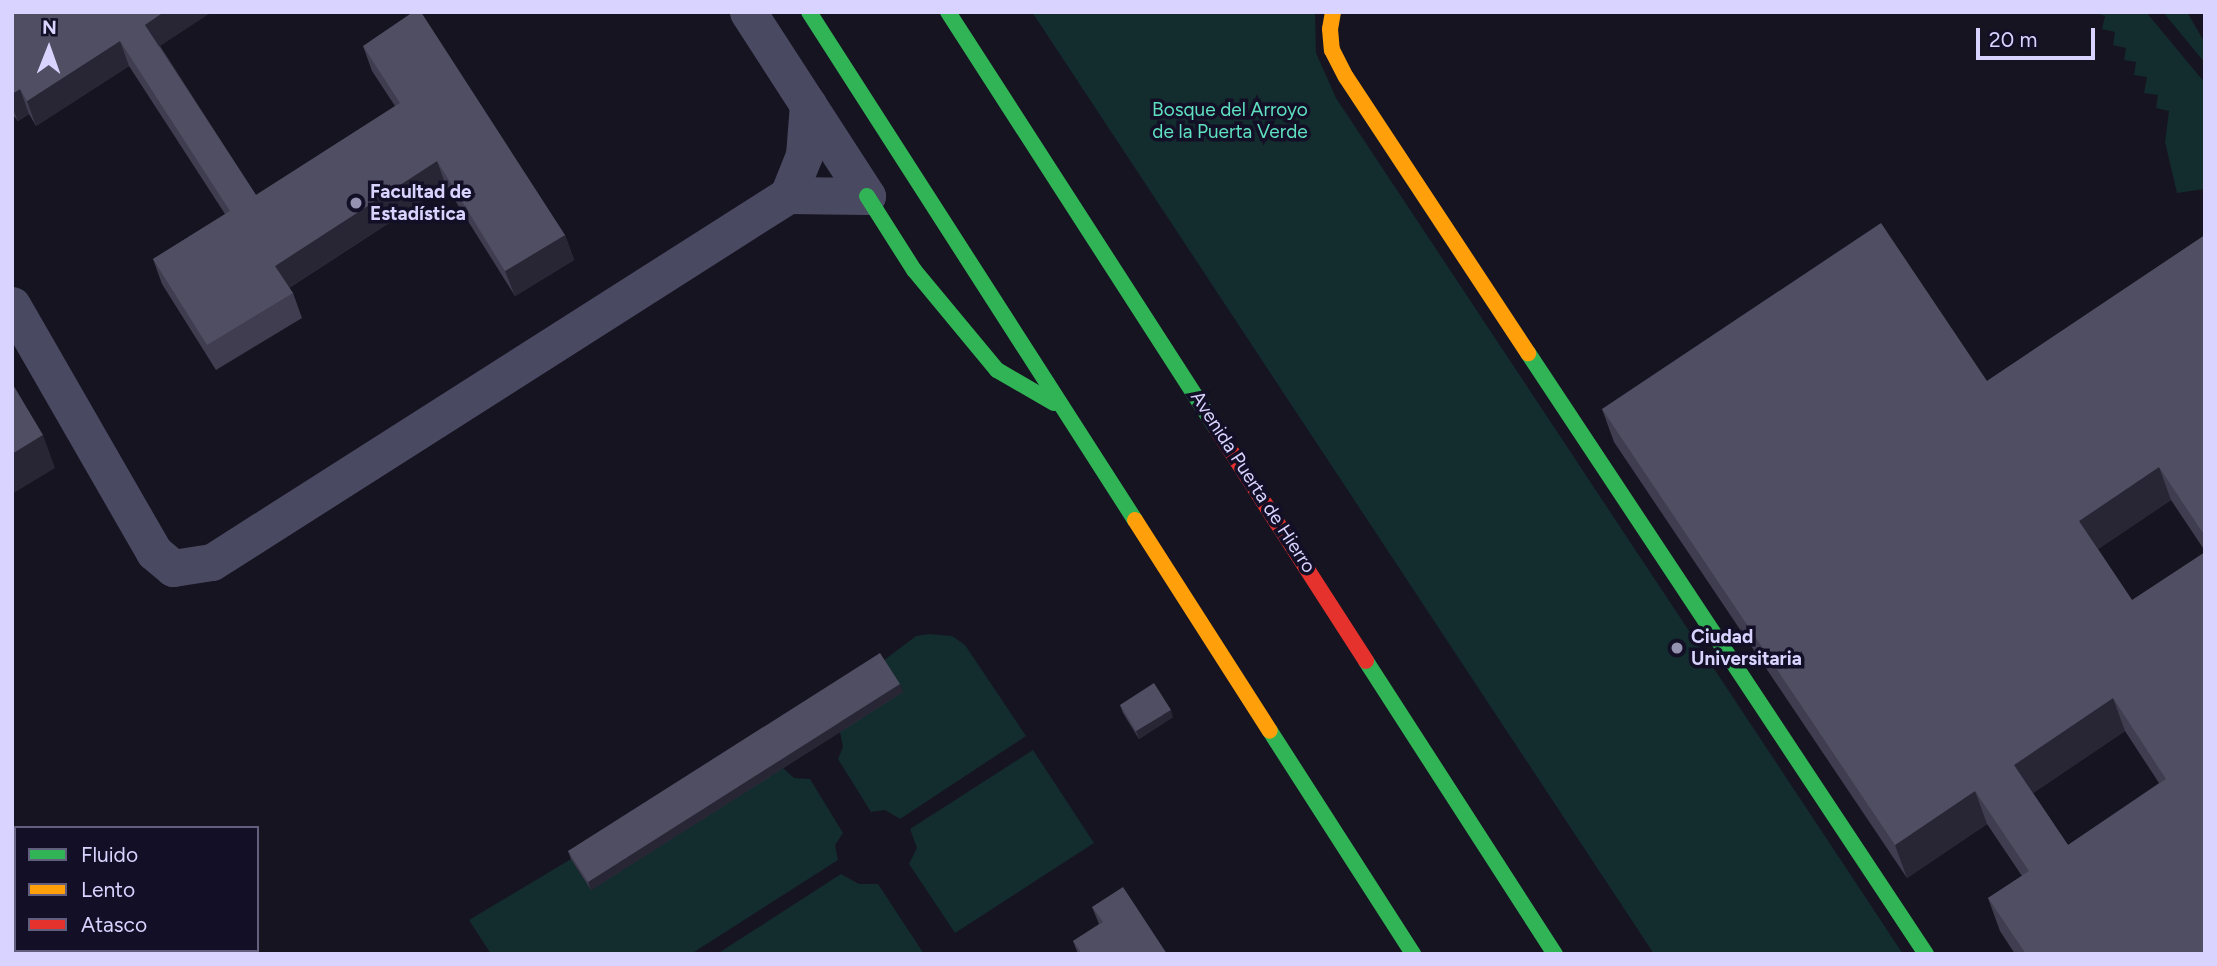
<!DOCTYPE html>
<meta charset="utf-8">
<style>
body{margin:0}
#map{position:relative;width:2217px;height:966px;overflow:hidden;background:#161421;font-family:Figtree,sans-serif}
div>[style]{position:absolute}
.green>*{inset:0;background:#132c2d}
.street>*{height:37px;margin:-18.5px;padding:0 18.5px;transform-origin:18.5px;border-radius:18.5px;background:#4a4962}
.fast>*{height:16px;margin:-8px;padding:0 8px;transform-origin:8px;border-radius:8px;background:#30b455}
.slow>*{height:16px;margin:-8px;padding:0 8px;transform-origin:8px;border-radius:8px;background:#ff9f0a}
.jam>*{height:16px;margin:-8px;padding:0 8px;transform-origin:8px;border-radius:8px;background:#e5322d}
.wall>*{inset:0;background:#403d50}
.shaded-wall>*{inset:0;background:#282635}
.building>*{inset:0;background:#504e63}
.dots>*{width:19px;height:19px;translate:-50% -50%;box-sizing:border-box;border:4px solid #130f26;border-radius:50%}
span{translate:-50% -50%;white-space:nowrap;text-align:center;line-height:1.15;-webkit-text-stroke:7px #130f26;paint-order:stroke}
.park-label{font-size:19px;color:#5fe0c0}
.poi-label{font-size:19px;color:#d9d4ff;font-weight:700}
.left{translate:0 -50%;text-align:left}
.street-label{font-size:19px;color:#d9d4ff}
.frame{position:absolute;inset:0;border:14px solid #d9d4ff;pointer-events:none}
.legend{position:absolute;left:14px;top:826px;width:245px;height:126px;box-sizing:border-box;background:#130f26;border:2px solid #625e7d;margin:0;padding:9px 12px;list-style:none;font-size:21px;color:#d9d4ff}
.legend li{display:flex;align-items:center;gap:14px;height:35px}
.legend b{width:35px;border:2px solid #625e7d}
.north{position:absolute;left:14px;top:14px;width:70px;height:70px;-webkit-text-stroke:5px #130f26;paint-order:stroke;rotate:1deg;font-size:19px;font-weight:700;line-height:28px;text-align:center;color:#d9d4ff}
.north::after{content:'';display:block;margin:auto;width:24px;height:32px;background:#d9d4ff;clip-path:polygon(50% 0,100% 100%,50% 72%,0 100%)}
.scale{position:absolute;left:1976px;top:28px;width:119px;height:32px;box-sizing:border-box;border:4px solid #d9d4ff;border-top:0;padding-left:9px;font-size:21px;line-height:24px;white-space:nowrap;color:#d9d4ff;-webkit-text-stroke:5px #130f26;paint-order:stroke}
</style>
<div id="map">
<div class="green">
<i style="clip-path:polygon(1032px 12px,1315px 12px,1316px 53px,1336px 98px,1903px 954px,1654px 954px)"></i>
<i style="clip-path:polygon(2092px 12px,2146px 12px,2205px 83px,2205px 189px,2177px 193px,2165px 142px,2169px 111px,2156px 108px,2158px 95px,2144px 93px,2147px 77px,2134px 75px,2136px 62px,2124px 60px,2126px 48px,2113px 45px,2115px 32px,2102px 29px,2105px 16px)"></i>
<i style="clip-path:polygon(2163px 12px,2187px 12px,2205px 43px,2205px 63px)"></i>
<i style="clip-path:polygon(929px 634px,952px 636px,965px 645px,1026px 736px,900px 819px,885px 810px,871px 812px,838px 759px,843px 747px,840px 732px,883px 661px,916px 636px)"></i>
<i style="clip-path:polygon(1033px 750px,1094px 843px,955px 933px,909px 864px,917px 848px,910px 829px)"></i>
<i style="clip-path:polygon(783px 768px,794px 778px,810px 779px,843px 833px,835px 845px,838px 860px,691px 954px,491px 954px,469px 920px,571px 859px,591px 890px)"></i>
<i style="clip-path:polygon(841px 874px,859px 884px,878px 884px,924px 954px,717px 954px)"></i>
</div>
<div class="street">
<i style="left:748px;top:12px;width:219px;rotate:57.1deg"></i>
<i style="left:788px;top:195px;width:43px;rotate:-68.2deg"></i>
<i style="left:804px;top:155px;width:51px;rotate:-85.5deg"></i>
<i style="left:12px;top:305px;width:285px;rotate:60.1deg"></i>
<i style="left:154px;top:552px;width:25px;rotate:40deg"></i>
<i style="left:173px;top:568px;width:39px;rotate:-9deg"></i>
<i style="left:212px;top:562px;width:683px;rotate:-32.5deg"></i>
<i style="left:788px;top:195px;width:79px;rotate:0.7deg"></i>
</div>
<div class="fast">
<i style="left:809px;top:12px;width:604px;rotate:57.31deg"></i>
<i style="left:948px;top:12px;width:495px;rotate:57.2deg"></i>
<i style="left:867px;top:196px;width:88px;rotate:57.6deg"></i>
<i style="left:914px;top:270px;width:130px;rotate:50.3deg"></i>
<i style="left:997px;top:370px;width:66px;rotate:30.1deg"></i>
<i style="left:1528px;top:353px;width:721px;rotate:56.49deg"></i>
<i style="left:1366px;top:661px;width:349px;rotate:57.2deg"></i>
<i style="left:1270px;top:731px;width:265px;rotate:57.3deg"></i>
</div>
<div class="slow">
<i style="left:1333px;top:12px;width:17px;rotate:100deg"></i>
<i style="left:1330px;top:29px;width:21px;rotate:85deg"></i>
<i style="left:1332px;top:50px;width:30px;rotate:63deg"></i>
<i style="left:1346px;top:77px;width:331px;rotate:56.6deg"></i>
<i style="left:1135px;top:520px;width:250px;rotate:57.4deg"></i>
</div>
<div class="jam">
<i style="left:1216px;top:428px;width:277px;rotate:57.2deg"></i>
</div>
<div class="wall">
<i style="clip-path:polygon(12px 12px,160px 46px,256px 195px,395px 106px,372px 71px,363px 46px,565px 235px,574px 260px,515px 296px,446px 186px,289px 288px,293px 293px,302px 318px,216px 370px,162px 284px,153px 259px,225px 214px,129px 66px,36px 126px,29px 114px,18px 121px,12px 114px)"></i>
<i style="clip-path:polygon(evenodd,2205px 235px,2205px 551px,2171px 500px,2098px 549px,2132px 600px,2205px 954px,2015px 954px,2000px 931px,1988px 898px,2022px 876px,1987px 824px,1907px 878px,1614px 442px,1602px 409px,1987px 381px,2205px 235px,2125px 731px,2159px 783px,2068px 845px,2033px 793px,2125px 731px)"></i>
<i style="clip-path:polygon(903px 692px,591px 890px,571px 859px,568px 851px)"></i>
<i style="clip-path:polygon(1120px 705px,1173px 717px,1139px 739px,1123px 713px)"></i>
<i style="clip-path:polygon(1092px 907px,1167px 954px,1078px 954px,1073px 941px,1099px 924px)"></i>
</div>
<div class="shaded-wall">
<i style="clip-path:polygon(164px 12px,212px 12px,154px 50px,145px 25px)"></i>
<i style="clip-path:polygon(120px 41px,129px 66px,36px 126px,27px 101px)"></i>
<i style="clip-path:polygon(20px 89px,29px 114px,18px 121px,12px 107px,12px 94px)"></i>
<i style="clip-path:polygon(437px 161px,446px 186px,284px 291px,275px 266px)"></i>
<i style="clip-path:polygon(565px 235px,574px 260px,515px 296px,505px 271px)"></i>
<i style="clip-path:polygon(43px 435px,55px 468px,12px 494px,12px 454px)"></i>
<i style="clip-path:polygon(2159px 467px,2171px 500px,2091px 554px,2079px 521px)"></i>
<i style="clip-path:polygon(900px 684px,903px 692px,591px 890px,588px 882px)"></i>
<i style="clip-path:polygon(2113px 698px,2125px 731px,2026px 798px,2014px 765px)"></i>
<i style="clip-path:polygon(1171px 710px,1173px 717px,1139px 739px,1136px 731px)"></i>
<i style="clip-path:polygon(1975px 791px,1987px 824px,1907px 878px,1895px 845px)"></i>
</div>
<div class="building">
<i style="clip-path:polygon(12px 12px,164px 12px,145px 25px,256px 195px,400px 103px,363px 46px,413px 12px,421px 12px,565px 235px,505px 271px,437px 161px,275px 266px,293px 293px,207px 345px,153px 259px,230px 211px,120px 41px,27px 101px,20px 89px,12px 94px)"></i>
<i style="clip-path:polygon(evenodd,1881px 223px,1987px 381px,2205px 235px,2205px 536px,2159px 467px,2079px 521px,2132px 600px,2205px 552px,2205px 954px,2026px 954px,1988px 898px,2029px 871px,1975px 791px,1895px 845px,1602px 409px,1881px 223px,2113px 698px,2166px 779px,2068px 845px,2014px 765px,2113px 698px)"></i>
<i style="clip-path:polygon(12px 383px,43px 435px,12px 454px)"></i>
<i style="clip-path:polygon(880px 653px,900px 684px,588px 882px,568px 851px)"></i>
<i style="clip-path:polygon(1154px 683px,1171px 710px,1136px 731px,1120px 705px)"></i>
<i style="clip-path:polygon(1123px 887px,1167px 954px,1082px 954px,1073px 941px,1103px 922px,1092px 907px)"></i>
</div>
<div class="dots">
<i style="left:356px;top:203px;background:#9591b1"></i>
<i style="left:1677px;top:648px;background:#9591b1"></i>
</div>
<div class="park-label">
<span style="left:1230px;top:121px">Bosque del Arroyo<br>de la Puerta Verde</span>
</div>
<div class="poi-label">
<span class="left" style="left:370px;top:203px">Facultad de<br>Estadística</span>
<span class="left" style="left:1691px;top:648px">Ciudad<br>Universitaria</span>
</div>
<div class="street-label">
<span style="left:1253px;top:482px;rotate:57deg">Avenida Puerta de Hierro</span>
</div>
<div class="frame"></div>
<ul class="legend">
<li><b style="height:9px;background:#30b455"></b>Fluido</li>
<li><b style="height:9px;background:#ff9f0a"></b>Lento</li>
<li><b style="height:9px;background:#e5322d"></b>Atasco</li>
</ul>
<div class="north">N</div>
<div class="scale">20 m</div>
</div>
